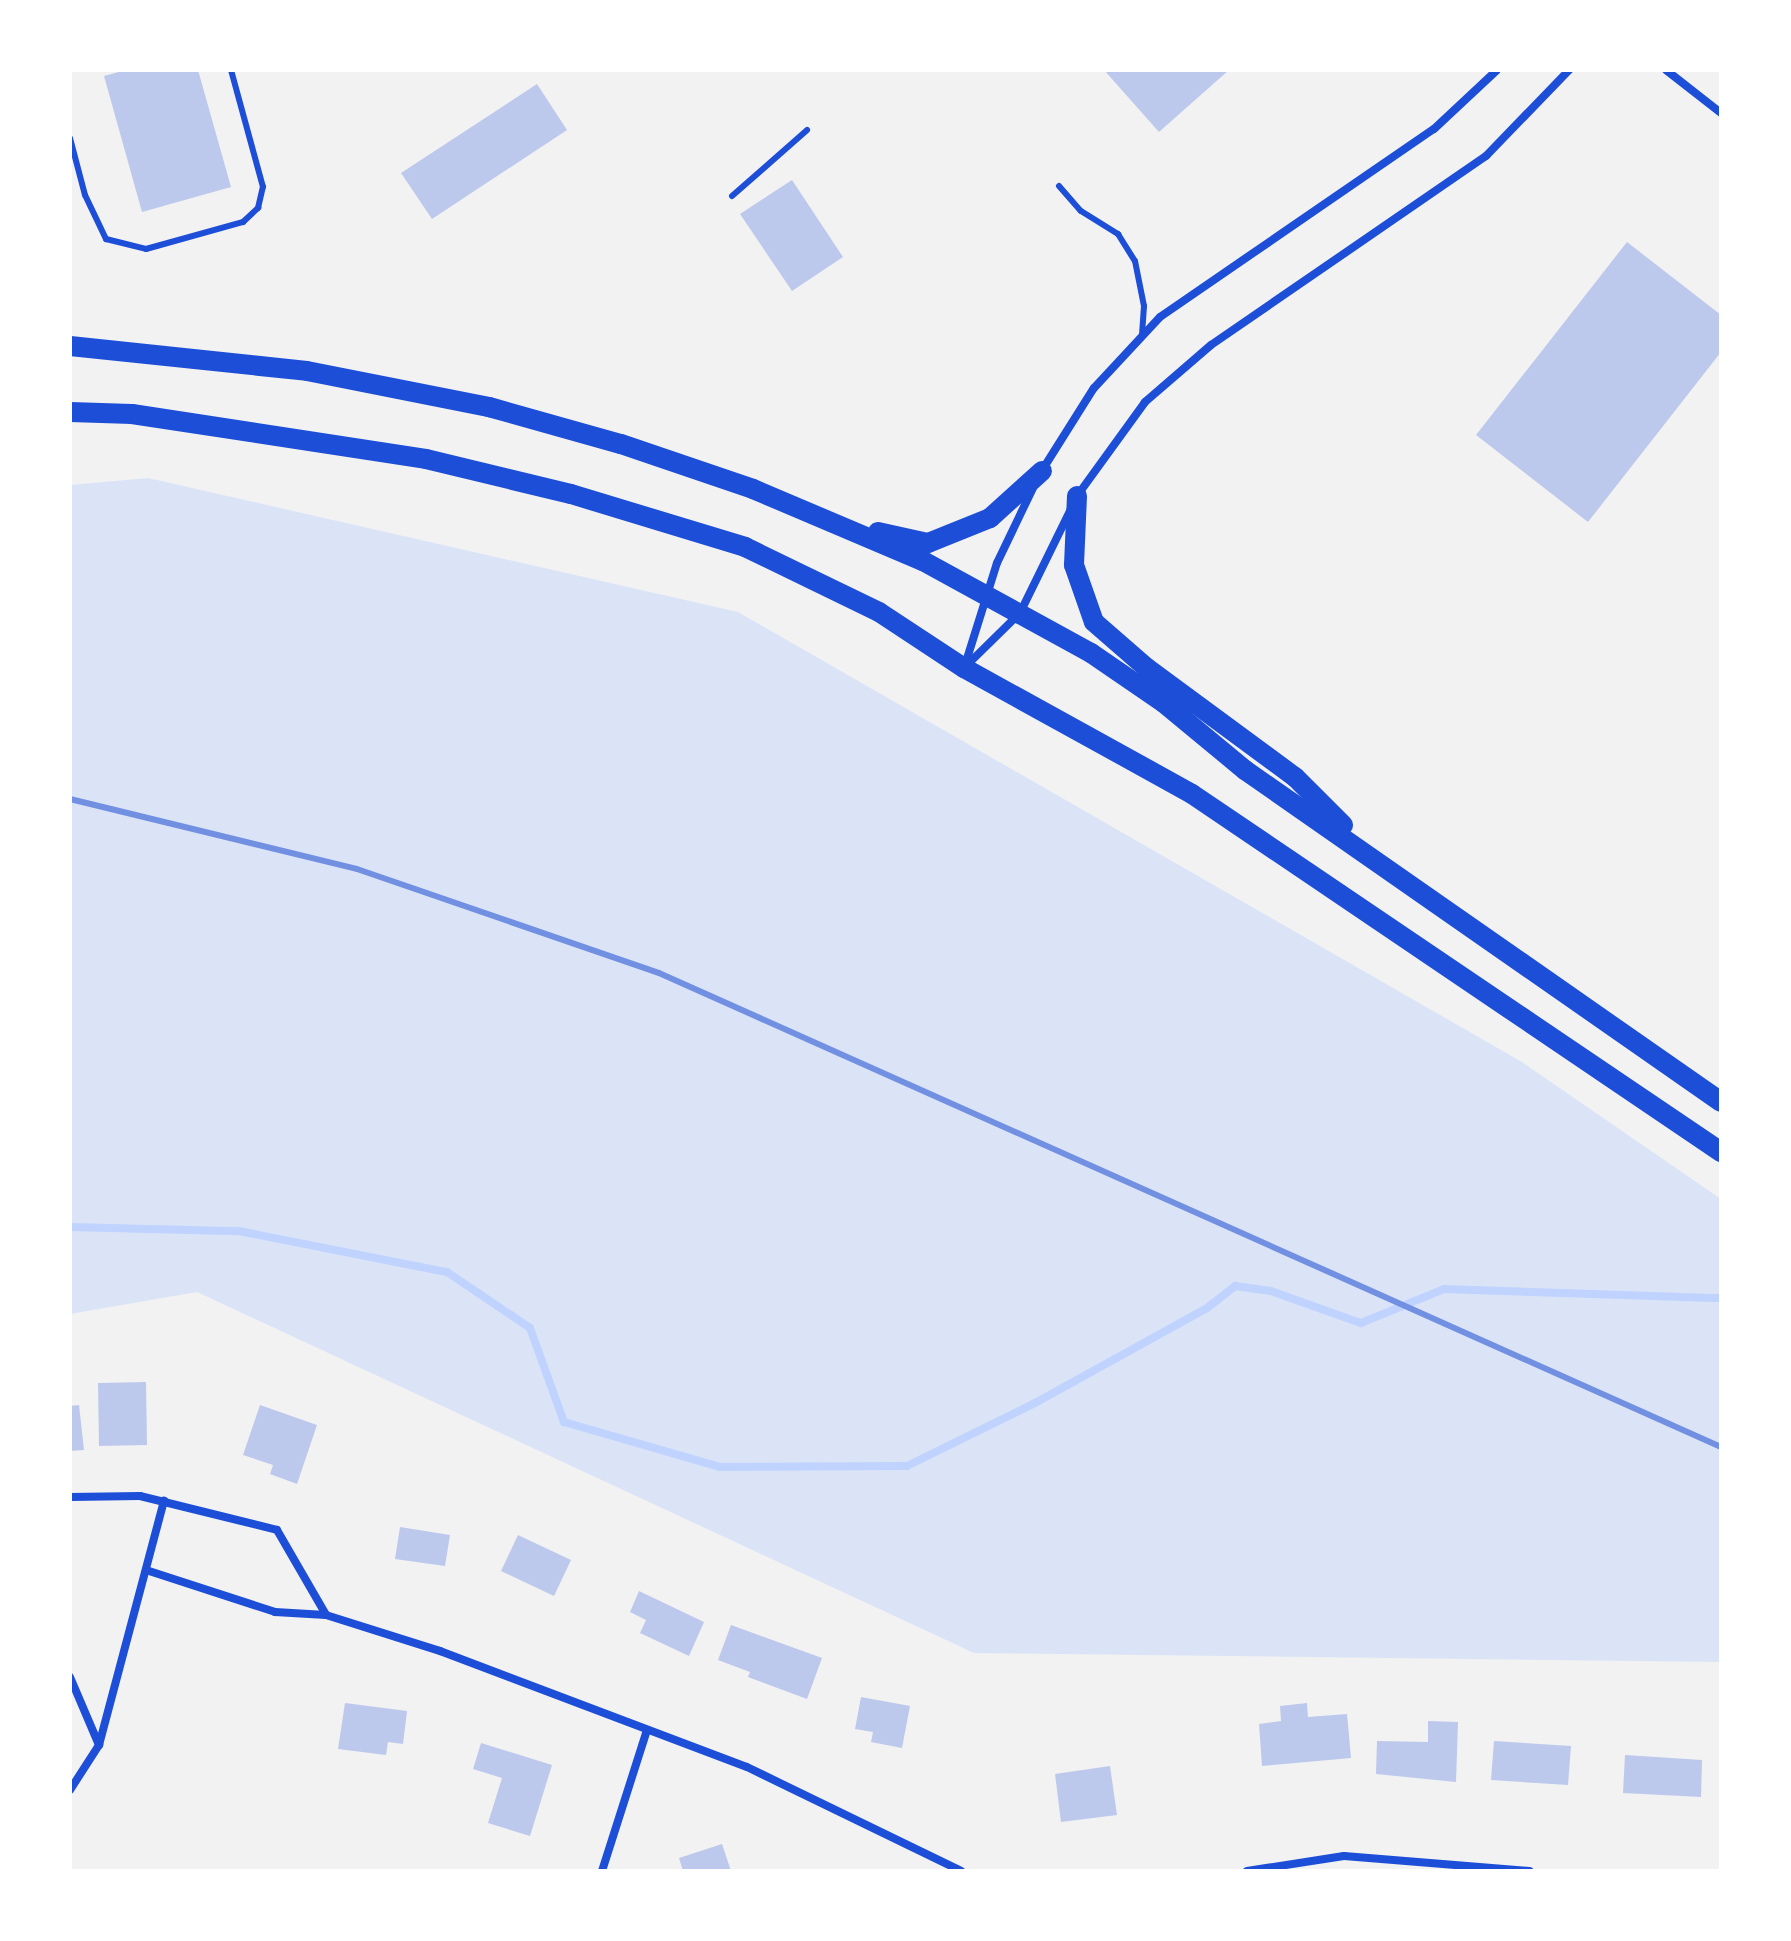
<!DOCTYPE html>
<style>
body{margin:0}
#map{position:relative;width:1791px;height:1941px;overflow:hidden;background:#f2f2f2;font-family:"Varela Round",sans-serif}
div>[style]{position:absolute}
.green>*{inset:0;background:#dbe4f7}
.stream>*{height:8px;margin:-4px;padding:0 4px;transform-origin:4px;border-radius:4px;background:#bfd3fe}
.building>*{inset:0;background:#bdc9ec}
.service>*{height:6px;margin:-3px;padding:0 3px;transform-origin:3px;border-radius:3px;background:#1d4ed8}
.minor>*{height:8px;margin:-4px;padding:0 4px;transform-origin:4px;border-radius:4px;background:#1d4ed8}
.primary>*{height:20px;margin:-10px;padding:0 10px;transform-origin:10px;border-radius:10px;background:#1d4ed8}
.rail>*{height:6px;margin:-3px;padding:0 3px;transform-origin:3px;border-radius:3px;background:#7290e2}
span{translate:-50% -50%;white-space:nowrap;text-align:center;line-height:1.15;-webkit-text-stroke:7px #fff;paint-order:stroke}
.frame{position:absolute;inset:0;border:72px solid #fff;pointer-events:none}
</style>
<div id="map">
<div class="green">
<i style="clip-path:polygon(148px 478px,738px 612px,1522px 1062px,1721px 1199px,1721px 1662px,974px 1653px,197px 1292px,70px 1314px,70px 485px)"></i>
</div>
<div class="stream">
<i style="left:70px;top:1227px;width:169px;rotate:1.4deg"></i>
<i style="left:239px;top:1231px;width:212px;rotate:11.2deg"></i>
<i style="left:447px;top:1272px;width:100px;rotate:34deg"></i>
<i style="left:530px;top:1328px;width:100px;rotate:70.1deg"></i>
<i style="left:564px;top:1422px;width:162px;rotate:16.1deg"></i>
<i style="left:720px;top:1467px;width:187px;rotate:-0.3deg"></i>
<i style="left:907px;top:1466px;width:143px;rotate:-26.2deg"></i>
<i style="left:1035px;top:1403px;width:196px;rotate:-28.9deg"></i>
<i style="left:1207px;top:1308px;width:36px;rotate:-38deg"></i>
<i style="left:1235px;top:1286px;width:36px;rotate:8deg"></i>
<i style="left:1271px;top:1291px;width:96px;rotate:19.6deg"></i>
<i style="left:1361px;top:1323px;width:90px;rotate:-22.3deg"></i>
<i style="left:1444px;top:1289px;width:277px;rotate:1.9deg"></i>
</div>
<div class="building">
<i style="clip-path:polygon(126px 70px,198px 70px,231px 187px,142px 212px,104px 76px)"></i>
<i style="clip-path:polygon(1104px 70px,1229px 70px,1159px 132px)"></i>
<i style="clip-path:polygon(537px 84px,567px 130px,432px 219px,401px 173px)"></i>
<i style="clip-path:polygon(792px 180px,843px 257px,792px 291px,740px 214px)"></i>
<i style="clip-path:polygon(1627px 242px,1721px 315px,1721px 352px,1588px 522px,1476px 435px)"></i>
<i style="clip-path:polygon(146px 1382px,147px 1445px,99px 1446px,98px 1383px)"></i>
<i style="clip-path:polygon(79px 1405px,84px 1450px,70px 1451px,70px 1406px)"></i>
<i style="clip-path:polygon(260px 1405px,317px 1425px,297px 1484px,270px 1474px,273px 1465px,243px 1455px)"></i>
<i style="clip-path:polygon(400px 1527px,450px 1535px,445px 1566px,395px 1559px)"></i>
<i style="clip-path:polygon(518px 1535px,571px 1560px,554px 1596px,501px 1571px)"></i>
<i style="clip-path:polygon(639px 1591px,704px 1622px,689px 1656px,640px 1633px,646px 1620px,630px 1612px)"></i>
<i style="clip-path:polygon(731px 1625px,822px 1658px,807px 1699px,748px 1677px,750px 1672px,718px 1660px)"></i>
<i style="clip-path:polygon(861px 1697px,910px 1706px,902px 1748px,871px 1742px,873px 1732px,855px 1729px)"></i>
<i style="clip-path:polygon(345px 1703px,407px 1711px,403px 1744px,388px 1742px,386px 1755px,338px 1749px)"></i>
<i style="clip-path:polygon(1307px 1703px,1308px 1717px,1347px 1714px,1351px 1758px,1262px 1766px,1259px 1724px,1281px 1721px,1280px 1706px)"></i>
<i style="clip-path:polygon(1428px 1721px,1458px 1722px,1456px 1782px,1376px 1774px,1377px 1741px,1428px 1742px)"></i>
<i style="clip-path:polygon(1494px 1741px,1571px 1746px,1568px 1785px,1491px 1780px)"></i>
<i style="clip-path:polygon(481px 1743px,552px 1765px,530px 1836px,488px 1823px,502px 1778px,473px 1769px)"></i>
<i style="clip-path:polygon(1625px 1755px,1702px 1760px,1701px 1797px,1623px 1793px)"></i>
<i style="clip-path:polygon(1110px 1766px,1117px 1815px,1061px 1822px,1055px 1774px)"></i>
<i style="clip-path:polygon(722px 1844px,731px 1871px,683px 1871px,679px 1858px)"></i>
</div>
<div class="service">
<i style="left:70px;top:138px;width:59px;rotate:75.3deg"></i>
<i style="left:85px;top:195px;width:49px;rotate:64.5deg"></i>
<i style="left:106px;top:239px;width:41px;rotate:14deg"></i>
<i style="left:146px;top:249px;width:101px;rotate:-15.6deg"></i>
<i style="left:243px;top:222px;width:21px;rotate:-43deg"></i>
<i style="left:258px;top:208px;width:22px;rotate:-77deg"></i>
<i style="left:263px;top:187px;width:121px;rotate:-105.3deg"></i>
<i style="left:1059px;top:186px;width:33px;rotate:49deg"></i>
<i style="left:1081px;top:211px;width:44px;rotate:31.9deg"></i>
<i style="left:1118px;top:234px;width:32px;rotate:58deg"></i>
<i style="left:1135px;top:261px;width:46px;rotate:78.7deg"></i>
<i style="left:1144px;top:306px;width:30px;rotate:94deg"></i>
<i style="left:732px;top:196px;width:100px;rotate:-41.3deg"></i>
</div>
<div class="minor">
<i style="left:1666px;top:70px;width:70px;rotate:38deg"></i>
<i style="left:1041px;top:472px;width:99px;rotate:-57.8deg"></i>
<i style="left:1094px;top:388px;width:97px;rotate:-47.1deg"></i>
<i style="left:1160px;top:317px;width:332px;rotate:-34.5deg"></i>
<i style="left:1434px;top:129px;width:86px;rotate:-43.1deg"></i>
<i style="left:1077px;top:496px;width:116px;rotate:-54.1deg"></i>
<i style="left:1145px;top:402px;width:87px;rotate:-40.8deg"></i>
<i style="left:1211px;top:345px;width:334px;rotate:-34.5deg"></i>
<i style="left:1486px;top:156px;width:120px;rotate:-46deg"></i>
<i style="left:965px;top:665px;width:107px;rotate:-72.6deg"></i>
<i style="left:997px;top:563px;width:83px;rotate:-64.4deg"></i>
<i style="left:964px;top:668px;width:78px;rotate:-44.5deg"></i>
<i style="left:1020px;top:613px;width:116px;rotate:-63.9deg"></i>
<i style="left:70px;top:1497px;width:70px;rotate:-0.8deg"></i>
<i style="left:140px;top:1496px;width:141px;rotate:13.9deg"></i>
<i style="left:277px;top:1530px;width:98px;rotate:60deg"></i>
<i style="left:146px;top:1570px;width:136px;rotate:18deg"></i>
<i style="left:275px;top:1612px;width:51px;rotate:3.4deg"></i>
<i style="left:326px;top:1615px;width:120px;rotate:17.5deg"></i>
<i style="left:440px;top:1651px;width:328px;rotate:20.7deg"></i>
<i style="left:747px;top:1767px;width:238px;rotate:25.9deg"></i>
<i style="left:70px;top:1677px;width:74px;rotate:66.9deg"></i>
<i style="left:70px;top:1790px;width:54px;rotate:-57.2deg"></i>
<i style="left:99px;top:1745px;width:253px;rotate:-75.1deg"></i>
<i style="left:602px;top:1871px;width:148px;rotate:-72.3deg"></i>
<i style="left:1247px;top:1871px;width:98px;rotate:-8.8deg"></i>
<i style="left:1344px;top:1856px;width:186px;rotate:4.6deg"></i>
</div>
<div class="primary">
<i style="left:70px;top:346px;width:238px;rotate:6deg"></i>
<i style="left:307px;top:371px;width:186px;rotate:11.2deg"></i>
<i style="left:489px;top:407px;width:137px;rotate:15.7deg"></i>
<i style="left:621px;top:444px;width:139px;rotate:18.8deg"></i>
<i style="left:753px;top:489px;width:185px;rotate:23deg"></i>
<i style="left:923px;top:561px;width:192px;rotate:28.7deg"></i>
<i style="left:1091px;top:653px;width:88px;rotate:34.4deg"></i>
<i style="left:1164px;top:703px;width:105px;rotate:39.6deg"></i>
<i style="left:1245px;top:770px;width:580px;rotate:34.89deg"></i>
<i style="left:70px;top:412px;width:62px;rotate:1.8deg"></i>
<i style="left:132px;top:414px;width:297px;rotate:8.7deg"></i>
<i style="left:426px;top:459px;width:149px;rotate:13.6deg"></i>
<i style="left:571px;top:494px;width:182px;rotate:16.9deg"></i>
<i style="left:745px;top:547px;width:149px;rotate:25.9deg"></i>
<i style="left:879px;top:612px;width:102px;rotate:33.4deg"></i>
<i style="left:964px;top:668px;width:260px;rotate:28.9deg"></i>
<i style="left:1192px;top:794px;width:639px;rotate:34.09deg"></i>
<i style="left:1077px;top:496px;width:69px;rotate:92.5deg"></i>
<i style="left:1074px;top:565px;width:60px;rotate:70.7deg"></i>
<i style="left:1094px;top:622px;width:70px;rotate:41deg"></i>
<i style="left:1147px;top:668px;width:184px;rotate:36.4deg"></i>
<i style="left:1295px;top:777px;width:68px;rotate:45deg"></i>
<i style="left:878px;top:532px;width:51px;rotate:12.4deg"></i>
<i style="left:928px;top:543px;width:67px;rotate:-22deg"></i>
<i style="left:990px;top:518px;width:70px;rotate:-42.1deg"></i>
</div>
<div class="rail">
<i style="left:70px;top:799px;width:295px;rotate:13.7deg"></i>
<i style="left:357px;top:869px;width:319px;rotate:19deg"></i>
<i style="left:659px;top:973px;width:1163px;rotate:24.05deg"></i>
</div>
<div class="frame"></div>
</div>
